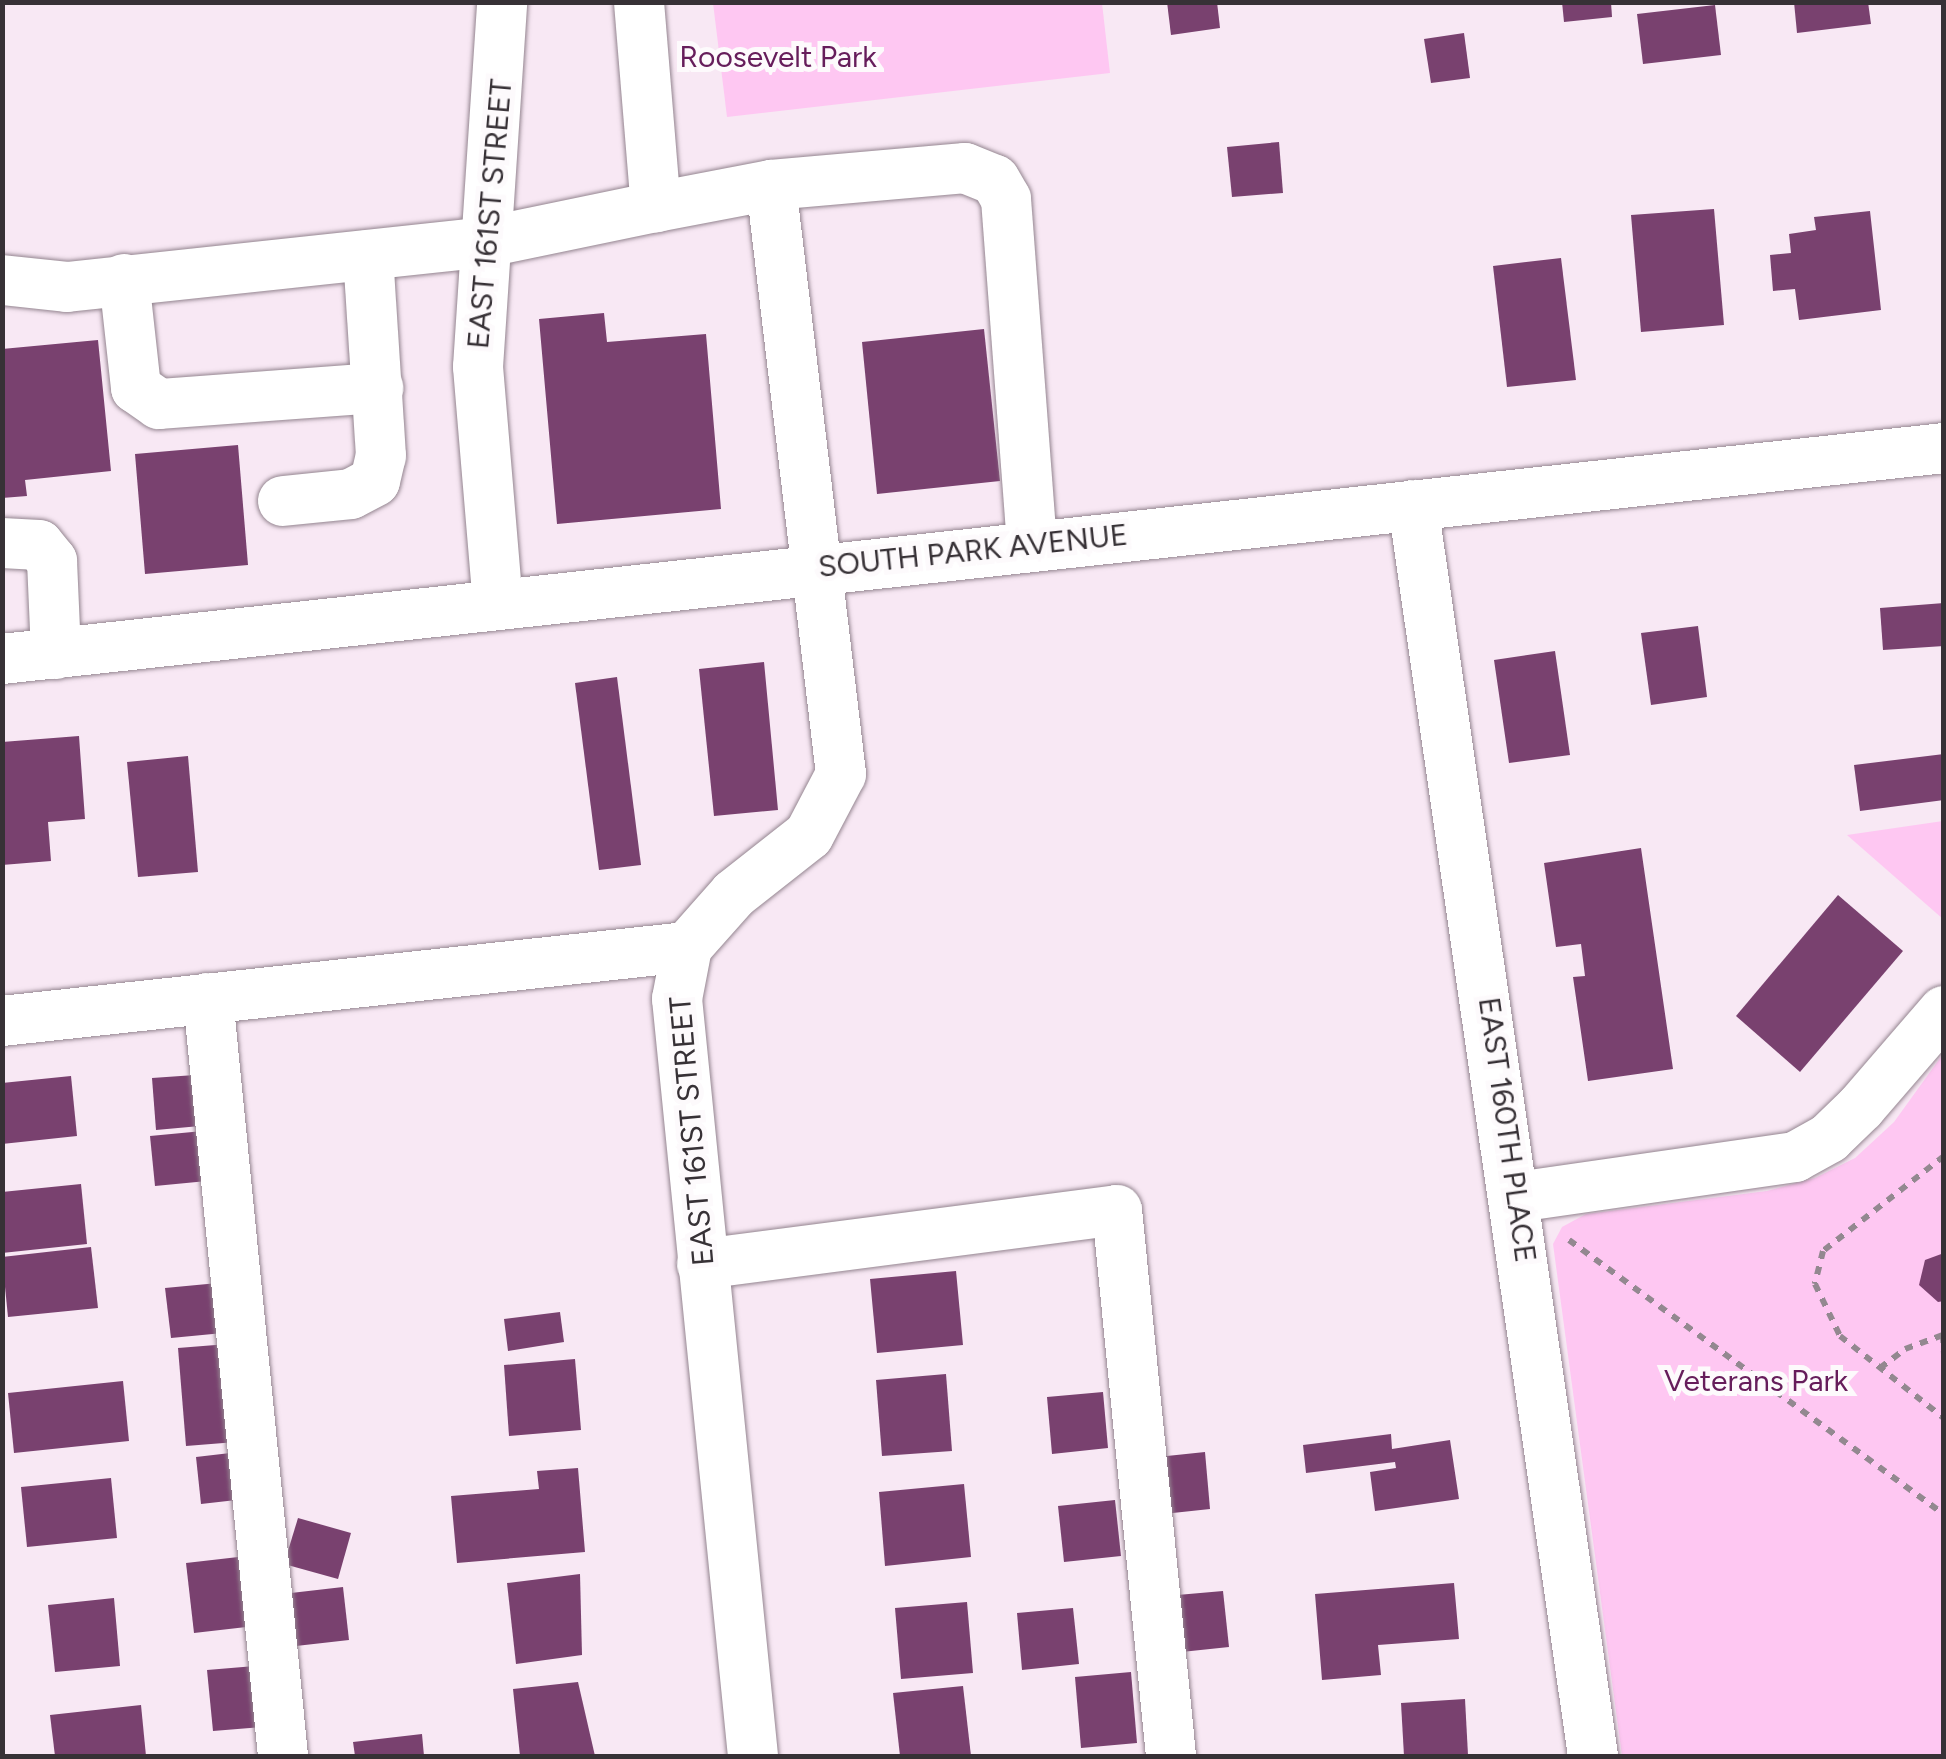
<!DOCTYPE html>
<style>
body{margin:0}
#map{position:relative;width:1946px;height:1759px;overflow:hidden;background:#f8e8f4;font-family:Figtree,sans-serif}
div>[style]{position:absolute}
.green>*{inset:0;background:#fec7f2}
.building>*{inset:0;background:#79416f}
.path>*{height:6px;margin-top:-3px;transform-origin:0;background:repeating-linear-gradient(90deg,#938890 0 8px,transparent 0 16px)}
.roads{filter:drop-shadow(0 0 2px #948590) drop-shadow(0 0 2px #948590)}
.minor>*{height:50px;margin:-25px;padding:0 25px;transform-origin:25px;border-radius:25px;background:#fff}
span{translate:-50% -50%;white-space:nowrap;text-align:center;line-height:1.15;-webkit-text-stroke:10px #fdfafc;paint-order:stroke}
.park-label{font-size:30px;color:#661d5b}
.street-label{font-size:30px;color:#373136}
.frame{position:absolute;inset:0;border:5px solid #373136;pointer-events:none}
</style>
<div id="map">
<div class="green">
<i style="clip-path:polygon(713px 3px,1102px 3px,1110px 73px,727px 117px)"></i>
<i style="clip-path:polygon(1943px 821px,1944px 821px,1943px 919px,1847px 835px)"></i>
<i style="clip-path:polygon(1943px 1054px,1943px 1756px,1622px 1756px,1553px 1244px,1562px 1227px,1586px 1214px,1767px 1191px,1815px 1178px,1855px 1158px,1894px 1122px)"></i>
</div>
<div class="building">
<i style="clip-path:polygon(1167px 2px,1217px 2px,1220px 28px,1171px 35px)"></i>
<i style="clip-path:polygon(1562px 2px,1611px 2px,1612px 17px,1564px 22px)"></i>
<i style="clip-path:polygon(1794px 2px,1868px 2px,1871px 24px,1797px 33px)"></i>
<i style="clip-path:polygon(1715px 5px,1721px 55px,1643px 64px,1637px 14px)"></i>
<i style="clip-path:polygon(1464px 33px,1470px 78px,1431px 83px,1424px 39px)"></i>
<i style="clip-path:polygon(1279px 142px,1283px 193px,1232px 197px,1227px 147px)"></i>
<i style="clip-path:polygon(1714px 209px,1724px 325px,1641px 332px,1631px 215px)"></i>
<i style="clip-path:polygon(1870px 211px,1881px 310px,1799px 320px,1795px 289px,1773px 291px,1770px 255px,1791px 253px,1789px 234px,1816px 230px,1814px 217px)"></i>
<i style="clip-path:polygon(1561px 258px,1576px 380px,1507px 387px,1493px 266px)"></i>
<i style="clip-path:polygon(604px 313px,607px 342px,706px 334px,721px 509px,557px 524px,539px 319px)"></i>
<i style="clip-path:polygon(984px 329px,1000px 481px,877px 494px,862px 342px)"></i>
<i style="clip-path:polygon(98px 340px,111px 471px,25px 480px,27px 496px,2px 498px,2px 349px)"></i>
<i style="clip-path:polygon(238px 445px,248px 565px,145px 574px,135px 454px)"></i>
<i style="clip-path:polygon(1944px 603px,1944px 646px,1883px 650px,1880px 608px)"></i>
<i style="clip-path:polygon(1698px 626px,1707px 697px,1651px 705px,1641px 633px)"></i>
<i style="clip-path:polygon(1555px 651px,1570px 755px,1509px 763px,1494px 660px)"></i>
<i style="clip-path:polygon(764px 662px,778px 810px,714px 816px,699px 669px)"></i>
<i style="clip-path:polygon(617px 677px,641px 865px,599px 870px,575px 683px)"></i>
<i style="clip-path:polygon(79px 736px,85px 819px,48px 822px,51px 861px,2px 865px,2px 742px)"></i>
<i style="clip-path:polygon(1944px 754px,1944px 800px,1860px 811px,1854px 765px)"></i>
<i style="clip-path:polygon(188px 756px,198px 872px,138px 877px,127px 762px)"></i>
<i style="clip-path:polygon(1641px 848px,1673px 1069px,1588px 1081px,1573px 977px,1585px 976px,1581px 944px,1556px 947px,1544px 863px)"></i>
<i style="clip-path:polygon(1838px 895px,1903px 951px,1800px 1072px,1736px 1016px)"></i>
<i style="clip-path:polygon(195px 1075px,200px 1126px,156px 1130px,152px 1078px)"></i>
<i style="clip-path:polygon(71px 1076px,77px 1136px,2px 1144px,2px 1083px)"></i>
<i style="clip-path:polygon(203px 1131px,207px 1181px,155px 1186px,150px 1136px)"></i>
<i style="clip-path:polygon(81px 1184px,87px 1244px,2px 1253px,2px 1192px)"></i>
<i style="clip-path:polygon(91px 1247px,98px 1308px,8px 1317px,2px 1257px)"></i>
<i style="clip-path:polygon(1944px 1253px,1944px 1301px,1938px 1302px,1919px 1285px,1925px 1260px)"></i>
<i style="clip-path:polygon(956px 1271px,963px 1345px,877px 1353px,870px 1279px)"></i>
<i style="clip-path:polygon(218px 1283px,223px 1333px,171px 1338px,165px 1288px)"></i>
<i style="clip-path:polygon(560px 1312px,564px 1342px,508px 1351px,504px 1319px)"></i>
<i style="clip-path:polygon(228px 1344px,236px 1442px,186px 1446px,178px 1348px)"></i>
<i style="clip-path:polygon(575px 1359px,581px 1430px,509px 1436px,504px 1365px)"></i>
<i style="clip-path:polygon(946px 1374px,952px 1451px,882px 1456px,876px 1380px)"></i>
<i style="clip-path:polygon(123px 1381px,129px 1441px,14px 1453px,8px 1393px)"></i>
<i style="clip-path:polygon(1103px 1392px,1108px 1448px,1052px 1454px,1047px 1397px)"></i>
<i style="clip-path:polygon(1391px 1434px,1392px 1449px,1450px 1440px,1459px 1499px,1375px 1511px,1370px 1472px,1396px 1468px,1395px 1462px,1306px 1473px,1303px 1445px)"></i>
<i style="clip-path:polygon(239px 1452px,245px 1499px,201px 1504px,196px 1457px)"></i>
<i style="clip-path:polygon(1205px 1452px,1210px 1509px,1154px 1515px,1148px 1458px)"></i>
<i style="clip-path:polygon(578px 1468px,585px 1552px,457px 1563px,451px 1496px,539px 1489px,537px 1471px)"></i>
<i style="clip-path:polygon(111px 1478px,117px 1538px,27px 1547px,21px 1487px)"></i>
<i style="clip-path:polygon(964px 1484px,971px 1557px,885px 1566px,879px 1492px)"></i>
<i style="clip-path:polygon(1115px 1500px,1121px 1556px,1064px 1562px,1058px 1506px)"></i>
<i style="clip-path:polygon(298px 1518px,351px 1533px,338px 1579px,284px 1564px)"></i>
<i style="clip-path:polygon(247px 1556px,255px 1626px,194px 1633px,186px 1563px)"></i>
<i style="clip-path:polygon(580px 1574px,582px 1655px,516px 1664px,507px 1583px)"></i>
<i style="clip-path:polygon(1454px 1583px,1459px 1639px,1378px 1645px,1381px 1675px,1322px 1680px,1315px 1594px)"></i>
<i style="clip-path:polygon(343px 1587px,349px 1640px,296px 1646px,291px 1593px)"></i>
<i style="clip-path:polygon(1223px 1591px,1229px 1647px,1172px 1653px,1166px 1596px)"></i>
<i style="clip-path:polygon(114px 1598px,120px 1666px,55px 1672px,48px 1605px)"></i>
<i style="clip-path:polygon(967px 1602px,973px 1673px,901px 1679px,895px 1608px)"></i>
<i style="clip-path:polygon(1073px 1608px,1079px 1664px,1022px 1670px,1017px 1613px)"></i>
<i style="clip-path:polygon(255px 1666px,261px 1727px,213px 1731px,207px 1670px)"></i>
<i style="clip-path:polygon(1131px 1672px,1137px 1743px,1081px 1748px,1075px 1677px)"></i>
<i style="clip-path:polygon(578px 1682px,595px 1756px,520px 1756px,513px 1689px)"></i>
<i style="clip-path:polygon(963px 1686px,971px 1756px,900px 1756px,893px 1693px)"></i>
<i style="clip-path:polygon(1465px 1699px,1468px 1755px,1404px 1756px,1401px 1703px)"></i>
<i style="clip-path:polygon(141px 1705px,146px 1756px,55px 1756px,50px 1715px)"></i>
<i style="clip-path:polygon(422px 1734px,424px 1756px,355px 1756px,353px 1742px)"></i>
</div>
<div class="path">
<i style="left:1944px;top:1156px;width:154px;rotate:141.9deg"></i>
<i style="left:1823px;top:1251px;width:34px;rotate:104deg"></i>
<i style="left:1815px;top:1284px;width:58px;rotate:64.3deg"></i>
<i style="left:1840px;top:1336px;width:132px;rotate:38.3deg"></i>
<i style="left:1569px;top:1240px;width:464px;rotate:36.2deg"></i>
<i style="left:1943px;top:1335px;width:19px;rotate:87deg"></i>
<i style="left:1880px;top:1368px;width:31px;rotate:-37deg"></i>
<i style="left:1905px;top:1349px;width:40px;rotate:-20.2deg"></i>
</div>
<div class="roads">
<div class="minor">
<i style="left:639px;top:2px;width:206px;rotate:85.3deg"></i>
<i style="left:656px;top:207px;width:117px;rotate:-10.8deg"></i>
<i style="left:124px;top:279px;width:110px;rotate:83.7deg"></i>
<i style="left:136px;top:388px;width:28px;rotate:35deg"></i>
<i style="left:159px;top:404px;width:220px;rotate:-4.2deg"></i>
<i style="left:2px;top:280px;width:65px;rotate:6.1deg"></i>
<i style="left:67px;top:287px;width:417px;rotate:-6.1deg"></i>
<i style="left:482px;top:243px;width:178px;rotate:-11.7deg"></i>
<i style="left:283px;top:501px;width:68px;rotate:-5.9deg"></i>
<i style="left:351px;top:494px;width:27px;rotate:-28deg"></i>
<i style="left:375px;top:481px;width:26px;rotate:-77deg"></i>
<i style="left:381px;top:456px;width:201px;rotate:-93.7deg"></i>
<i style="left:1413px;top:505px;width:1264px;rotate:81.81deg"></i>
<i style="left:2px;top:543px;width:37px;rotate:3deg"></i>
<i style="left:39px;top:545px;width:21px;rotate:51deg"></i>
<i style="left:52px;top:561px;width:93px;rotate:87.5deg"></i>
<i style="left:498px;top:605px;width:239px;rotate:-94.8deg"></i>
<i style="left:478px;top:367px;width:366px;rotate:-86.2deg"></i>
<i style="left:2px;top:659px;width:1953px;rotate:-6.2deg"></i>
<i style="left:208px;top:998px;width:762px;rotate:84.35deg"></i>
<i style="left:2px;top:1021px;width:689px;rotate:-6.17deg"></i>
<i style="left:1517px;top:1197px;width:281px;rotate:-8.2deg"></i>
<i style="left:1795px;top:1157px;width:39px;rotate:-29deg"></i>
<i style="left:1829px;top:1138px;width:45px;rotate:-44.1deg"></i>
<i style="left:1861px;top:1107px;width:127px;rotate:-49.2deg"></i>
<i style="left:702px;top:1264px;width:418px;rotate:-7.4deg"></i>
<i style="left:1117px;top:1210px;width:549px;rotate:84.35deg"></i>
<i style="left:753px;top:1756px;width:761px;rotate:-95.73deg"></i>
<i style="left:677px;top:999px;width:53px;rotate:-79.1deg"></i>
<i style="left:687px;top:947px;width:71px;rotate:-48.4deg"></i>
<i style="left:734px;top:894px;width:95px;rotate:-38.2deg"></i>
<i style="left:809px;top:835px;width:69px;rotate:-62.3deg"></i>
<i style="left:841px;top:774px;width:593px;rotate:-96.78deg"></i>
<i style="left:771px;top:185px;width:195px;rotate:-5deg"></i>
<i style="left:965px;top:168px;width:32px;rotate:22deg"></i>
<i style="left:995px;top:180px;width:22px;rotate:60deg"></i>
<i style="left:1006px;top:199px;width:345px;rotate:85.7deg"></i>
</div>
</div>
<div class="park-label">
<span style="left:778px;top:57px">Roosevelt Park</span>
<span style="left:1756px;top:1381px">Veterans Park</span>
</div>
<div class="street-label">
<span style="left:490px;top:214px;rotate:-85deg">EAST 161ST STREET</span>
<span style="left:973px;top:551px;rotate:-6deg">SOUTH PARK AVENUE</span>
<span style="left:1507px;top:1130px;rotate:82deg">EAST 160TH PLACE</span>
<span style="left:692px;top:1131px;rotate:-95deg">EAST 161ST STREET</span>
</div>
<div class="frame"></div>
</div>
